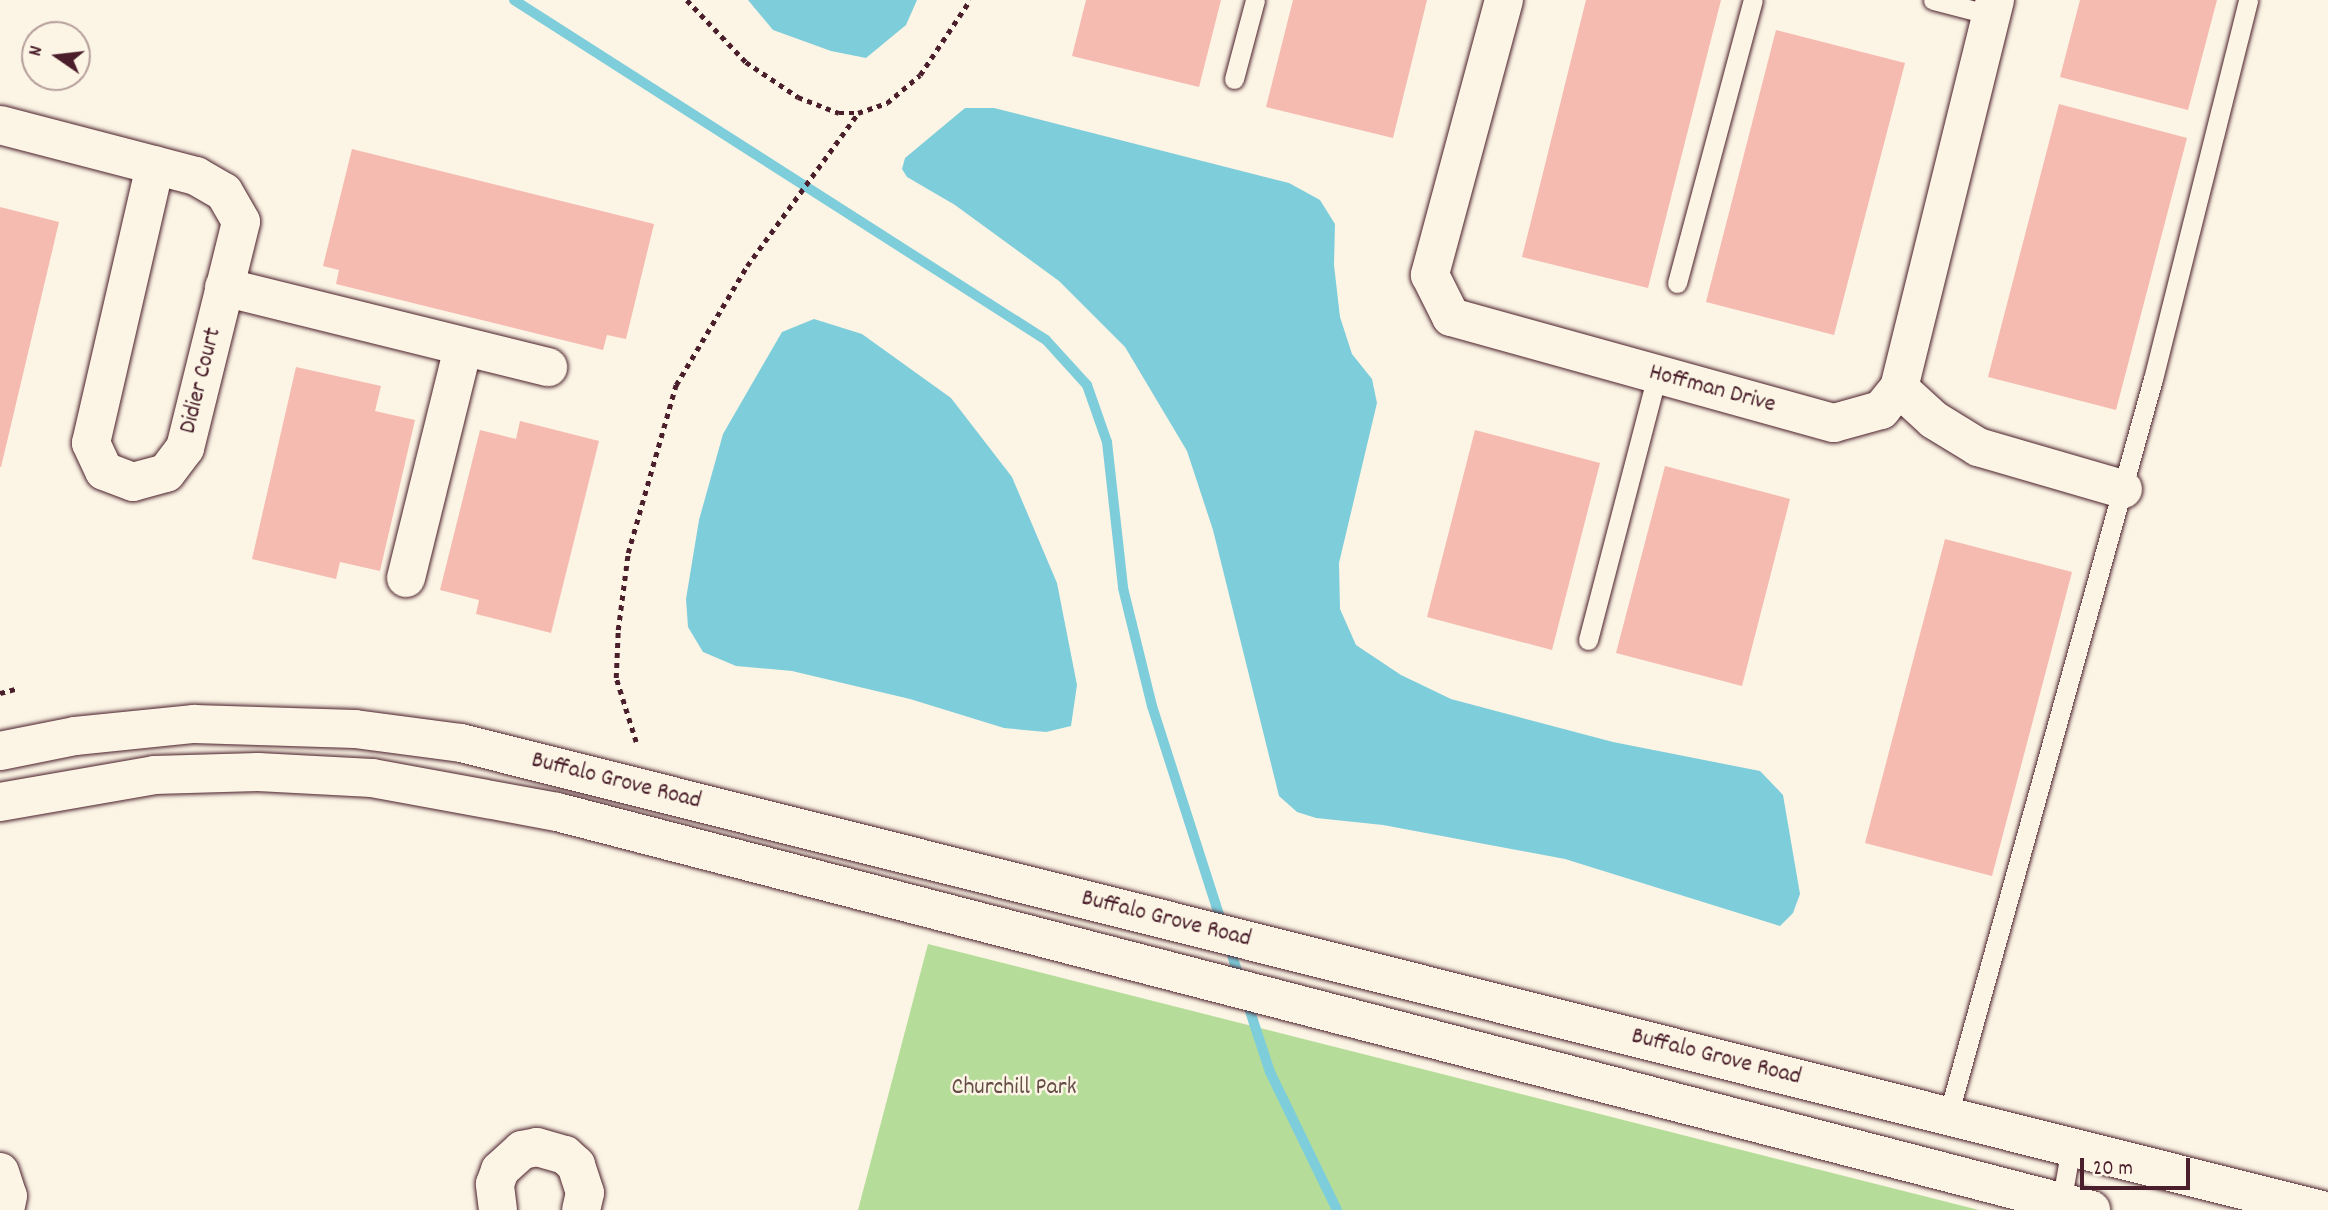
<!DOCTYPE html>
<style>
body{margin:0}
#map{position:relative;width:2328px;height:1210px;overflow:hidden;background:#fcf5e5;font-family:Dekko,sans-serif}
div>[style]{position:absolute}
.green>*{inset:0;background:#b5dd99}
.water>*{inset:0;background:#7ecddb}
.stream>*{height:10px;margin:-5px;padding:0 5px;transform-origin:5px;border-radius:5px;background:#7ecddb}
.building>*{inset:0;background:#f5bab0}
.path>*{height:4.5px;margin-top:-2.25px;transform-origin:0;background:repeating-linear-gradient(90deg,#4a1f2b 0 5px,transparent 0 10px)}
.roads{filter:drop-shadow(0 0 2px #4a1f2b) drop-shadow(0 0 2px #4a1f2b)}
.service>*{height:19px;margin:-9.5px;padding:0 9.5px;transform-origin:9.5px;border-radius:9.5px;background:#fcf5e5}
.minor>*{height:38px;margin:-19px;padding:0 19px;transform-origin:19px;border-radius:19px;background:#fcf5e5}
.secondary>*{height:38px;margin:-19px;padding:0 19px;transform-origin:19px;border-radius:19px;background:#fcf5e5}
span{translate:-50% -50%;white-space:nowrap;text-align:center;line-height:1.15;-webkit-text-stroke:5px #fcf5e5;paint-order:stroke}
.street-label{font-size:24px;color:#4a1f2b}
.park-label{font-size:24px;color:#654e46}
.north{position:absolute;left:21px;top:21px;width:70px;height:70px;box-sizing:border-box;background:#fcf5e5;border:2px solid #b59f9b;border-radius:50%;rotate:284deg;font-size:19px;font-weight:700;line-height:28px;text-align:center;color:#4a1f2b}
.north::after{content:'';display:block;margin:auto;width:24px;height:32px;background:#4a1f2b;clip-path:polygon(50% 0,100% 100%,50% 72%,0 100%)}
.scale{position:absolute;left:2080px;top:1158px;width:110px;height:32px;box-sizing:border-box;border:4px solid #4a1f2b;border-top:0;padding-left:9px;font-size:21px;line-height:24px;white-space:nowrap;color:#4a1f2b;-webkit-text-stroke:5px #fcf5e5;paint-order:stroke}
</style>
<div id="map">
<div class="green">
<i style="clip-path:polygon(928px 944px,1979px 1210px,858px 1210px)"></i>
</div>
<div class="water">
<i style="clip-path:polygon(748px 0,917px 0,906px 25px,866px 58px,831px 51px,773px 30px)"></i>
<i style="clip-path:polygon(965px 108px,994px 108px,1289px 183px,1320px 200px,1335px 224px,1334px 265px,1340px 317px,1352px 354px,1372px 379px,1377px 403px,1339px 563px,1340px 609px,1356px 645px,1401px 675px,1451px 699px,1613px 742px,1760px 771px,1783px 795px,1800px 894px,1793px 913px,1780px 926px,1565px 859px,1383px 825px,1316px 818px,1297px 812px,1279px 796px,1213px 530px,1187px 451px,1125px 347px,1059px 281px,955px 205px,907px 177px,902px 169px,905px 158px)"></i>
<i style="clip-path:polygon(814px 319px,862px 334px,951px 398px,1012px 477px,1057px 583px,1077px 685px,1071px 726px,1046px 732px,1004px 728px,910px 699px,792px 671px,736px 666px,703px 652px,688px 627px,686px 599px,699px 520px,723px 434px,782px 332px)"></i>
</div>
<div class="stream">
<i style="left:514px;top:0;width:631px;rotate:32.58deg"></i>
<i style="left:1046px;top:340px;width:61px;rotate:47.7deg"></i>
<i style="left:1087px;top:385px;width:60px;rotate:70.7deg"></i>
<i style="left:1107px;top:442px;width:147px;rotate:83.7deg"></i>
<i style="left:1123px;top:588px;width:122px;rotate:76.2deg"></i>
<i style="left:1152px;top:706px;width:232px;rotate:72.2deg"></i>
<i style="left:1229px;top:946px;width:36px;rotate:72deg"></i>
<i style="left:1246px;top:999px;width:77px;rotate:71.8deg"></i>
<i style="left:1270px;top:1072px;width:153px;rotate:64.1deg"></i>
</div>
<div class="building">
<i style="clip-path:polygon(1086px 0,1221px 0,1199px 87px,1072px 56px)"></i>
<i style="clip-path:polygon(1293px 0,1427px 0,1393px 138px,1266px 107px)"></i>
<i style="clip-path:polygon(1586px 0,1721px 0,1648px 288px,1522px 257px)"></i>
<i style="clip-path:polygon(2080px 0,2217px 0,2188px 110px,2060px 77px)"></i>
<i style="clip-path:polygon(1776px 30px,1905px 63px,1834px 335px,1706px 302px)"></i>
<i style="clip-path:polygon(2059px 104px,2187px 138px,2116px 410px,1988px 377px)"></i>
<i style="clip-path:polygon(352px 149px,654px 224px,626px 339px,607px 335px,603px 350px,336px 284px,339px 270px,323px 266px)"></i>
<i style="clip-path:polygon(0 207px,59px 222px,1px 467px,0 467px)"></i>
<i style="clip-path:polygon(296px 367px,381px 386px,375px 411px,415px 420px,380px 571px,340px 562px,336px 579px,252px 559px)"></i>
<i style="clip-path:polygon(520px 421px,599px 441px,551px 633px,476px 614px,479px 600px,440px 590px,480px 430px,516px 439px)"></i>
<i style="clip-path:polygon(1475px 430px,1600px 463px,1552px 650px,1427px 617px)"></i>
<i style="clip-path:polygon(1665px 466px,1790px 499px,1742px 686px,1616px 653px)"></i>
<i style="clip-path:polygon(1945px 539px,2072px 572px,1992px 876px,1865px 843px)"></i>
</div>
<div class="path">
<i style="left:687px;top:0;width:86px;rotate:46.4deg"></i>
<i style="left:746px;top:62px;width:63px;rotate:33.9deg"></i>
<i style="left:798px;top:97px;width:44px;rotate:21.3deg"></i>
<i style="left:839px;top:113px;width:19px"></i>
<i style="left:858px;top:113px;width:31px;rotate:-19deg"></i>
<i style="left:887px;top:103px;width:43px;rotate:-40.3deg"></i>
<i style="left:920px;top:75px;width:90px;rotate:-56.3deg"></i>
<i style="left:0;top:693px;width:16px;rotate:-15deg"></i>
<i style="left:636px;top:742px;width:67px;rotate:-107.4deg"></i>
<i style="left:616px;top:678px;width:48px;rotate:-87.6deg"></i>
<i style="left:618px;top:630px;width:78px;rotate:-82.6deg"></i>
<i style="left:628px;top:553px;width:175px;rotate:-74.1deg"></i>
<i style="left:676px;top:385px;width:139px;rotate:-59.2deg"></i>
<i style="left:747px;top:266px;width:189px;rotate:-54deg"></i>
</div>
<div class="roads">
<div class="service">
<i style="left:1933px;top:0;width:60px;rotate:14.5deg"></i>
<i style="left:1234px;top:79px;width:82px;rotate:-75.1deg"></i>
<i style="left:1677px;top:283px;width:293px;rotate:-75deg"></i>
<i style="left:1588px;top:640px;width:274px;rotate:-75.4deg"></i>
<i style="left:1948px;top:1116px;width:765px;rotate:-74.46deg"></i>
<i style="left:2153px;top:379px;width:391px;rotate:-75.9deg"></i>
<i style="left:2060px;top:1209px;width:63px;rotate:-79.9deg"></i>
</div>
<div class="minor">
<i style="left:1504px;top:0;width:285px;rotate:105.1deg"></i>
<i style="left:1430px;top:275px;width:47px;rotate:63.4deg"></i>
<i style="left:1451px;top:317px;width:397px;rotate:15.5deg"></i>
<i style="left:1834px;top:423px;width:49px;rotate:-15.5deg"></i>
<i style="left:1881px;top:410px;width:28px;rotate:-51deg"></i>
<i style="left:1899px;top:388px;width:400px;rotate:-76.1deg"></i>
<i style="left:0;top:125px;width:203px;rotate:14.6deg"></i>
<i style="left:196px;top:176px;width:32px;rotate:30deg"></i>
<i style="left:224px;top:192px;width:34px;rotate:60deg"></i>
<i style="left:241px;top:222px;width:233px;rotate:103.9deg"></i>
<i style="left:185px;top:448px;width:31px;rotate:127deg"></i>
<i style="left:166px;top:473px;width:34px;rotate:165deg"></i>
<i style="left:133px;top:482px;width:31px;rotate:-159deg"></i>
<i style="left:104px;top:471px;width:31px;rotate:-115deg"></i>
<i style="left:91px;top:443px;width:285px;rotate:-77deg"></i>
<i style="left:224px;top:287px;width:334px;rotate:13.9deg"></i>
<i style="left:1899px;top:388px;width:47px;rotate:42.4deg"></i>
<i style="left:1934px;top:420px;width:52px;rotate:31.5deg"></i>
<i style="left:1978px;top:447px;width:151px;rotate:16.2deg"></i>
<i style="left:406px;top:578px;width:238px;rotate:-76.1deg"></i>
<i style="left:0;top:1172px;width:25px;rotate:72deg"></i>
<i style="left:8px;top:1196px;width:14px;rotate:102deg"></i>
<i style="left:498px;top:1210px;width:26px;rotate:-97deg"></i>
<i style="left:495px;top:1184px;width:15px;rotate:-70deg"></i>
<i style="left:500px;top:1170px;width:30px;rotate:-42deg"></i>
<i style="left:522px;top:1150px;width:15px;rotate:-11deg"></i>
<i style="left:537px;top:1147px;width:29px;rotate:16deg"></i>
<i style="left:565px;top:1155px;width:15px;rotate:42deg"></i>
<i style="left:576px;top:1165px;width:29px;rotate:72deg"></i>
<i style="left:585px;top:1193px;width:17px;rotate:103deg"></i>
</div>
<div class="secondary">
<i style="left:0;top:751px;width:76px;rotate:-11.3deg"></i>
<i style="left:75px;top:736px;width:120px;rotate:-5.8deg"></i>
<i style="left:194px;top:724px;width:161px;rotate:1.8deg"></i>
<i style="left:355px;top:729px;width:107px;rotate:7.5deg"></i>
<i style="left:461px;top:743px;width:1918px;rotate:14.09deg"></i>
<i style="left:0;top:802px;width:156px;rotate:-9.9deg"></i>
<i style="left:154px;top:775px;width:104px;rotate:-1.7deg"></i>
<i style="left:258px;top:772px;width:114px;rotate:3deg"></i>
<i style="left:372px;top:778px;width:188px;rotate:10.4deg"></i>
<i style="left:557px;top:812px;width:1585px;rotate:14.54deg"></i>
</div>
</div>
<div class="street-label">
<span style="left:202px;top:381px;rotate:-76deg">Didier Court</span>
<span style="left:1712px;top:390px;rotate:15deg">Hoffman Drive</span>
<span style="left:616px;top:782px;rotate:14deg">Buffalo Grove Road</span>
<span style="left:1166px;top:920px;rotate:14deg">Buffalo Grove Road</span>
<span style="left:1716px;top:1058px;rotate:14deg">Buffalo Grove Road</span>
</div>
<div class="park-label">
<span style="left:1014px;top:1089px">Churchill Park</span>
</div>
<div class="north">N</div>
<div class="scale">20 m</div>
</div>
